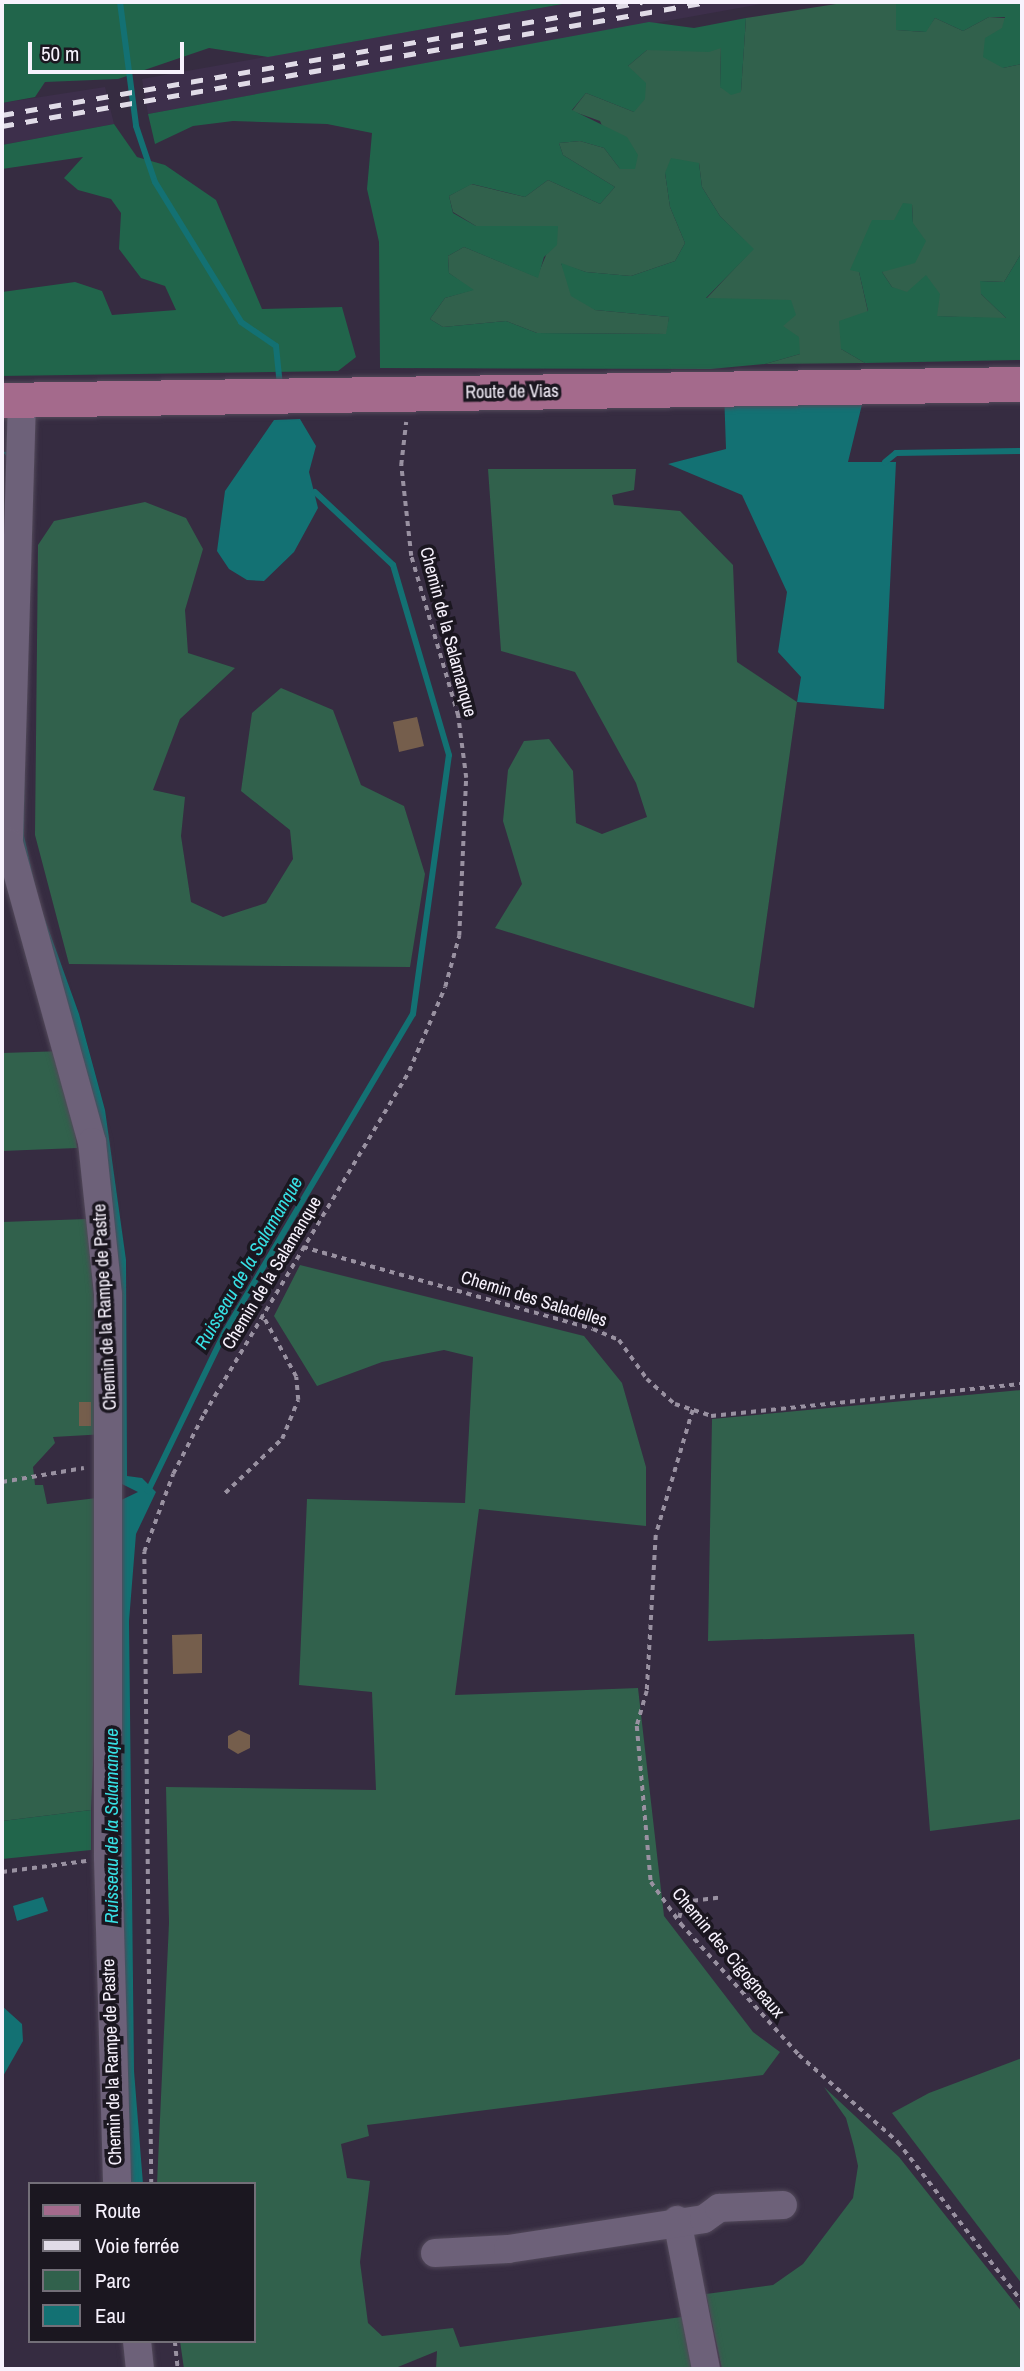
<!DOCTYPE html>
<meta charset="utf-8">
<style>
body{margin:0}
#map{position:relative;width:1024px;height:2371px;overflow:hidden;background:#362c41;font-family:"Archivo Narrow",sans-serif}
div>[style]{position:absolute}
.built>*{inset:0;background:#3d2f4b}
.green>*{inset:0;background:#31614c}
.forest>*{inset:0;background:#21654b}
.water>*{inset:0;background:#137173}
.stream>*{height:6px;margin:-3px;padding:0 3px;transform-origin:3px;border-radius:3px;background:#137173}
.building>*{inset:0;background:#755e4c}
.path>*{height:3.5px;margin-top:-1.75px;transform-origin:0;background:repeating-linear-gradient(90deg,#9991a1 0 5px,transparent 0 10px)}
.roads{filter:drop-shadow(0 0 2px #52495a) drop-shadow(0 0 2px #52495a)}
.minor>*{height:28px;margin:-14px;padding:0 14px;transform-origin:14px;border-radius:14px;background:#6d6179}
.major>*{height:35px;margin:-17.5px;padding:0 17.5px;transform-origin:17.5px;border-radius:17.5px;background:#a46a8c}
.rail>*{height:5px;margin-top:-2.5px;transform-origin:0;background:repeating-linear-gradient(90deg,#e0dbe7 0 12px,transparent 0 24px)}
span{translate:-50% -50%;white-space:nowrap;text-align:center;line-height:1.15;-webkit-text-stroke:7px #1b1720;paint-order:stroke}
.street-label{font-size:18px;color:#f7f2fd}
.water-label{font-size:19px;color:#37e0e4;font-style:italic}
.frame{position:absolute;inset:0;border:4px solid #f7f2fd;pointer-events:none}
.legend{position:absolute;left:28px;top:2182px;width:228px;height:161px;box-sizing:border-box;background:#1b1720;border:2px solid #736f78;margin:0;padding:9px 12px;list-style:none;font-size:21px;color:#f7f2fd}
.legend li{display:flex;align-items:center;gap:14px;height:35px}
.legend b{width:35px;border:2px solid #736f78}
.scale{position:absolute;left:28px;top:42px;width:156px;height:32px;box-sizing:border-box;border:4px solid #f7f2fd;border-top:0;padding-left:9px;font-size:21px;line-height:24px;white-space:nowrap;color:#f7f2fd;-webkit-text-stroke:5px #1b1720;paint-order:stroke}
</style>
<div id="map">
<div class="built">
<i style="clip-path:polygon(574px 2px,772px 2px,148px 114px,142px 79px)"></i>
<i style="clip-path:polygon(105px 87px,114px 124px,2px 145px,2px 103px)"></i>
</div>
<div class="green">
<i style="clip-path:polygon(849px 2px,896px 2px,897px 30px,925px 32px,935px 18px,963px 31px,989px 17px,1005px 18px,1003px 68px,1022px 64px,1022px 252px,1004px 282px,981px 281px,981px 294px,1007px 319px,936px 316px,892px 287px,882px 272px,913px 223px,912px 204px,859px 272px,868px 312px,853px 319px,841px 349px,865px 363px,765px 364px,800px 354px,706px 299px,753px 249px,720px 216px,702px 187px,699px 163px,665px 173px,670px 207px,685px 243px,675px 261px,631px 276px,586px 272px,561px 264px,595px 310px,669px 317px,667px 334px,537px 333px,506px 321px,443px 327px,430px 319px,445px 298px,472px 290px,449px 273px,448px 256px,464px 247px,537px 277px,558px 226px,476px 226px,453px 212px,449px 196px,471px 184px,525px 197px,548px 180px,600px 204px,615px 187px,563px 155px,559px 143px,580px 141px,604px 148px,620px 169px,600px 121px,572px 111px,586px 93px,634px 112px,628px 66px,647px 50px,721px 47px,720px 87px,741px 91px,746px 18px)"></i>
<i style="clip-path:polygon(488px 469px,636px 469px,634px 490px,612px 495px,614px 505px,680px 511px,733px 565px,737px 662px,797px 702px,754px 1008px,495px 928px,522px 884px,503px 821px,508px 770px,524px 741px,549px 739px,573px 771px,576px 823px,602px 834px,647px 817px,636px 783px,575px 672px,501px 651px)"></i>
<i style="clip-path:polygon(145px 502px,186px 518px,203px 549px,185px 610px,188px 653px,235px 668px,180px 719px,153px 790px,185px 797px,181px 836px,191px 902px,223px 917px,266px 903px,293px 859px,290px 830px,241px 791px,252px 713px,281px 688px,333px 710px,361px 785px,404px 806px,425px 874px,410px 967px,69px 964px,35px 835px,38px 545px,54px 521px)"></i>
<i style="clip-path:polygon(65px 1051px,77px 1148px,2px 1151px,2px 1053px)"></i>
<i style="clip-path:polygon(87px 1219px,106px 1434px,53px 1437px,55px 1443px,33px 1467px,35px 1485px,43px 1485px,47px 1504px,105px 1497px,91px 1810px,2px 1821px,2px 1222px)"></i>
<i style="clip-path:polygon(300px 1265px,584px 1336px,622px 1383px,646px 1467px,646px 1526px,479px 1509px,455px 1695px,638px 1688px,664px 1916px,753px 2032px,780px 2052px,763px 2075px,367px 2125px,369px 2136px,341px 2144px,347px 2178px,370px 2181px,360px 2262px,368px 2323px,382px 2336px,453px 2328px,460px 2347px,689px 2316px,698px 2369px,436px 2369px,437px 2351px,393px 2369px,184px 2369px,180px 2341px,254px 2341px,254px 2184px,157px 2184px,169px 1923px,166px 1787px,376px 1790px,372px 1692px,299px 1685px,307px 1499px,465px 1503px,473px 1357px,444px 1350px,382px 1362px,317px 1386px,274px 1316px)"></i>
<i style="clip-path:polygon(1022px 1390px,1022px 1819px,930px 1831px,914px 1634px,708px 1641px,712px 1419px)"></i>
<i style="clip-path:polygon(1022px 2058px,1022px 2284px,892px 2113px,929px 2093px)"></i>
<i style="clip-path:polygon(824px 2087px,899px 2157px,1022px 2312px,1022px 2369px,722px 2369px,706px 2294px,773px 2285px,803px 2264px,853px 2198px,858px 2166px,854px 2147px,846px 2118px)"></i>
</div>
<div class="forest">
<i style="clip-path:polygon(2px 2px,574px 2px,268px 57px,209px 48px,118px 79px,45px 82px,35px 97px,2px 103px)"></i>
<i style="clip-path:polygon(896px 2px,1022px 2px,1022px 64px,1003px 68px,983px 57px,985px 38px,1002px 28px,1005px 17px,989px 17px,963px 31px,935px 18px,926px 32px,896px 30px)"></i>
<i style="clip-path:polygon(746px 18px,741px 92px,731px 95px,720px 87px,721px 48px,709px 52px,647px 50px,628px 66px,646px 83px,645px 99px,634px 112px,586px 93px,572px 110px,627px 137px,638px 155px,635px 169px,620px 169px,604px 148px,580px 141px,559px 143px,563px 155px,615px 187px,600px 204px,548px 180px,525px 197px,472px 184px,449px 196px,453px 213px,476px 226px,558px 226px,557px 245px,544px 257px,538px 278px,464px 247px,448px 256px,449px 273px,474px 290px,445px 298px,430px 319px,443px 327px,506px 321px,537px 333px,666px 334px,669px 317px,595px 310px,571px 296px,561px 263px,586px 272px,631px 276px,675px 261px,685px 243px,670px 207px,665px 173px,671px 158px,699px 163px,702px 187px,720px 216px,754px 249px,706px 298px,791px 300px,796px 315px,783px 326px,799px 337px,800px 354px,765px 364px,711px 369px,380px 368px,379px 242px,367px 189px,372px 133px,327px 124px,233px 121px,193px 126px,155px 144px,148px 114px,649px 22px,694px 28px)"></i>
<i style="clip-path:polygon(114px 124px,137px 157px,165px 165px,216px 200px,262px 309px,342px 307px,356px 357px,338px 371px,2px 376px,2px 292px,75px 282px,102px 291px,112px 315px,176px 310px,165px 286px,141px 278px,119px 249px,121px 213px,111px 199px,78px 190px,64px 178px,83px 157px,2px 169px,2px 145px)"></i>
<i style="clip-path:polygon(903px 203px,912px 204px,913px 223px,926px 241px,915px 263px,882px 272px,892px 287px,907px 292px,926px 275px,940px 294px,937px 316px,1006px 318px,981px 294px,980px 281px,1004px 282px,1022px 252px,1022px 360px,865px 363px,841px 349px,839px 321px,868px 311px,859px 272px,850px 270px,872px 220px,894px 220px)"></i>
<i style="clip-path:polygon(91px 1810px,91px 1850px,2px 1859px,2px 1821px)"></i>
</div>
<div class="water">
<i style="clip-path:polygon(724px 391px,865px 392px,848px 462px,896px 462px,884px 709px,797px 702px,801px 677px,778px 652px,787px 592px,742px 495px,668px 464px,726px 449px)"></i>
<i style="clip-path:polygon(300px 419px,316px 446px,309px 472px,318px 508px,294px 552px,264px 581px,247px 580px,229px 569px,217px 551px,225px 491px,274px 420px)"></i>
<i style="clip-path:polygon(27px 450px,24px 836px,39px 903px,79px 1014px,105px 1110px,126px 1260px,127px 1476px,142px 1478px,156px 1492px,136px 1534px,129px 1621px,134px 2071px,143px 2184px,120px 2184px,115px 1503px,138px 1492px,112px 1479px,110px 1248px,20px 884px,8px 458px,3px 452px)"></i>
<i style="clip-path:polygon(43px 1897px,48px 1911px,17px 1921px,13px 1906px)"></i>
<i style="clip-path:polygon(2px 2006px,22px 2024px,23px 2041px,2px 2078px)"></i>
</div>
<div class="stream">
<i style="left:120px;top:2px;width:125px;rotate:82.6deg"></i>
<i style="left:136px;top:126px;width:59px;rotate:71.3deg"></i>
<i style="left:155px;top:182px;width:164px;rotate:58.4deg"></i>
<i style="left:241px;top:322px;width:42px;rotate:34.4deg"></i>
<i style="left:276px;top:346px;width:40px;rotate:84.3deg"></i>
<i style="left:885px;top:462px;width:14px;rotate:-39deg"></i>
<i style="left:896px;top:453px;width:126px;rotate:-0.9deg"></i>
<i style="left:148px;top:1491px;width:179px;rotate:-64.2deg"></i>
<i style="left:226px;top:1330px;width:367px;rotate:-59.4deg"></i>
<i style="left:413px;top:1014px;width:261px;rotate:-82.1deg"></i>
<i style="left:449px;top:755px;width:198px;rotate:-106.4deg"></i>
<i style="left:393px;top:565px;width:107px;rotate:-136.9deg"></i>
</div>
<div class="building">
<i style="clip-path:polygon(417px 717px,424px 746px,399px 752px,393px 722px)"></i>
<i style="clip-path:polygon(79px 1402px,91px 1402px,91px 1426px,79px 1426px)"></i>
<i style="clip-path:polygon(202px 1634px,202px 1673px,173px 1674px,172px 1635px)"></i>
<i style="clip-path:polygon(239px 1730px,250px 1735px,250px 1748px,238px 1754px,228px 1748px,228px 1736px)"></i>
</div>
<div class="path">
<i style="left:303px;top:1247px;width:301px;rotate:15.8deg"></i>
<i style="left:593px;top:1329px;width:28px;rotate:23deg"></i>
<i style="left:619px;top:1340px;width:48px;rotate:54.3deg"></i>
<i style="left:647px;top:1379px;width:38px;rotate:42deg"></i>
<i style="left:675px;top:1404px;width:38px;rotate:18deg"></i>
<i style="left:711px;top:1416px;width:313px;rotate:-5.9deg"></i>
<i style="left:693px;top:1410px;width:130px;rotate:106.5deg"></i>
<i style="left:656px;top:1535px;width:156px;rotate:93.3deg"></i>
<i style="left:647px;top:1691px;width:36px;rotate:106deg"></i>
<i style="left:637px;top:1726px;width:157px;rotate:84.9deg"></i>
<i style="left:651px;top:1882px;width:52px;rotate:54.5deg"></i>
<i style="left:681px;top:1924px;width:176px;rotate:48deg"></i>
<i style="left:799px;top:2055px;width:132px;rotate:41.3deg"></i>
<i style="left:898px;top:2142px;width:202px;rotate:52.2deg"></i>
<i style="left:2px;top:1482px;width:83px;rotate:-9.7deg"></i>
<i style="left:225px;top:1493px;width:79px;rotate:-43.5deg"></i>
<i style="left:282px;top:1439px;width:42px;rotate:-67.7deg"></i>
<i style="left:298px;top:1400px;width:23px;rotate:-95deg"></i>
<i style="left:296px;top:1377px;width:71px;rotate:-118.7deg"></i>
<i style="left:2px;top:1872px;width:85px;rotate:-7.5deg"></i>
<i style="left:679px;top:1918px;width:16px;rotate:-76deg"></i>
<i style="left:683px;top:1902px;width:39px;rotate:-7deg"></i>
<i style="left:151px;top:2184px;width:632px;rotate:-90.63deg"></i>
<i style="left:144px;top:1552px;width:83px;rotate:-69.6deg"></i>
<i style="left:173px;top:1474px;width:68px;rotate:-62.7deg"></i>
<i style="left:204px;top:1414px;width:400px;rotate:-59.1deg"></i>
<i style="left:409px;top:1071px;width:91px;rotate:-66.8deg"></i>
<i style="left:445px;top:987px;width:53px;rotate:-74.6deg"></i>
<i style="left:459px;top:936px;width:158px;rotate:-87.5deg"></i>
<i style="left:466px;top:778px;width:63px;rotate:-97.4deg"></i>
<i style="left:458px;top:716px;width:167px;rotate:-106.4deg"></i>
<i style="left:411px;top:556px;width:92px;rotate:-96.3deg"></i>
<i style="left:401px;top:465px;width:43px;rotate:-83.4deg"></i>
<i style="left:175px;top:2341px;width:28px;rotate:84deg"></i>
</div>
<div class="roads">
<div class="minor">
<i style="left:22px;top:400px;width:443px;rotate:91.7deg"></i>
<i style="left:9px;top:843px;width:310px;rotate:74.5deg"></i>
<i style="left:92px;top:1142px;width:154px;rotate:84deg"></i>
<i style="left:108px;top:1295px;width:563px;rotate:90deg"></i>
<i style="left:108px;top:1858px;width:326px;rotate:88.4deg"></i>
<i style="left:677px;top:2220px;width:152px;rotate:79deg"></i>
<i style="left:435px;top:2253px;width:73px;rotate:-3.1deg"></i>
<i style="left:508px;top:2249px;width:198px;rotate:-8.7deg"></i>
<i style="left:704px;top:2219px;width:19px;rotate:-36deg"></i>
<i style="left:719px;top:2208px;width:64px;rotate:-2.7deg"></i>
<i style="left:137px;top:2341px;width:28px;rotate:84deg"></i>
</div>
<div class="major">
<i style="left:2px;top:400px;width:1020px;rotate:-0.9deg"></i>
</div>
</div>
<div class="rail">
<i style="left:2px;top:115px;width:650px;rotate:-10.01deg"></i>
<i style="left:2px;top:126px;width:716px;rotate:-9.98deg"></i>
</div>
<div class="street-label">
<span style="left:512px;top:392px;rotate:-1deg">Route de Vias</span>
<span style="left:448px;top:632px;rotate:75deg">Chemin de la Salamanque</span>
<span style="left:272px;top:1273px;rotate:-59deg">Chemin de la Salamanque</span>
<span style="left:534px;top:1299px;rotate:17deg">Chemin des Saladelles</span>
<span style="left:105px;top:1307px;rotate:-93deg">Chemin de la Rampe de Pastre</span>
<span style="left:728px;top:1953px;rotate:50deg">Chemin des Cigogneaux</span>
<span style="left:112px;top:2062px;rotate:-92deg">Chemin de la Rampe de Pastre</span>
</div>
<div class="water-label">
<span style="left:249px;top:1263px;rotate:-60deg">Ruisseau de la Salamanque</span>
<span style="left:112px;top:1826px;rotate:-90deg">Ruisseau de la Salamanque</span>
</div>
<div class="frame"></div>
<ul class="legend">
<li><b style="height:9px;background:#a46a8c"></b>Route</li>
<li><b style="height:9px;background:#e0dbe7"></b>Voie ferrée</li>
<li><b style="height:19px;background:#31614c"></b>Parc</li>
<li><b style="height:19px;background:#137173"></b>Eau</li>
</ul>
<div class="scale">50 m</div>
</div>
